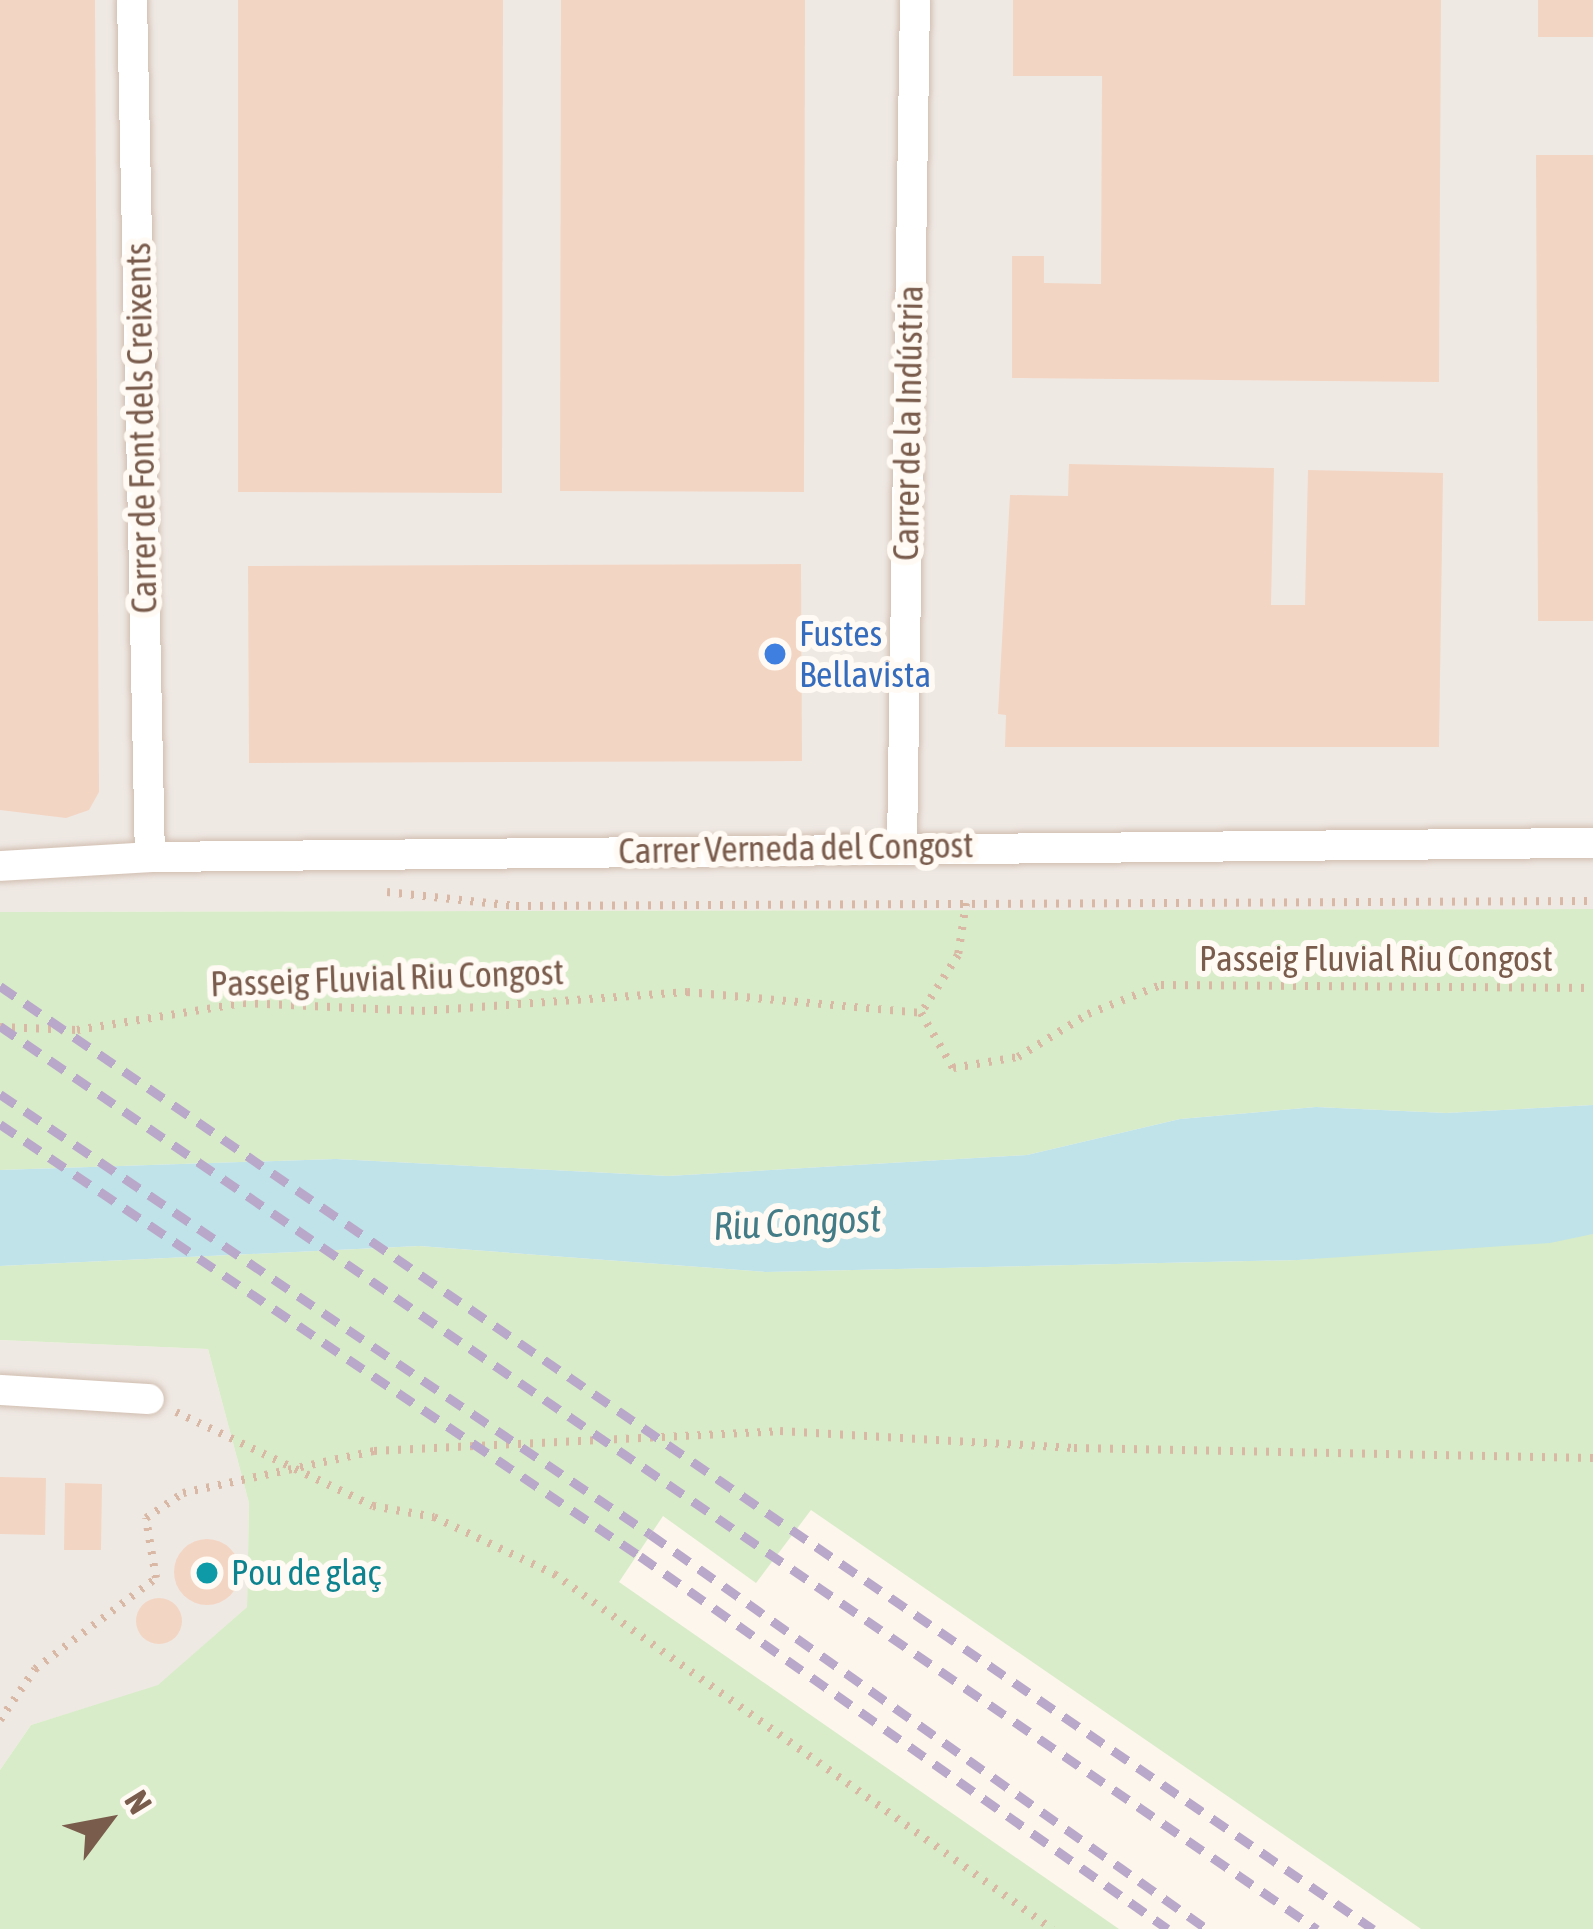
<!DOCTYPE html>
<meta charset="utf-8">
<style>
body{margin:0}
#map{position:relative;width:1593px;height:1929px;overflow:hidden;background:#fdf6ec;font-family:"Asap Condensed",sans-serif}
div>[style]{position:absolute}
.industrial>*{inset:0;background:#efe9e4}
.green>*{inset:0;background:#d8ecc9}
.water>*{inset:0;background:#bfe3e8}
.building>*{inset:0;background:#f3d5c3}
.round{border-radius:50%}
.path>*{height:8px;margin-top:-4px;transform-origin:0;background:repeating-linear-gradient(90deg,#d9b8a5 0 3px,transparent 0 12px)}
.roads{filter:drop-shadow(0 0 3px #d1beb0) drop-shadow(0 0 3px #d1beb0)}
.street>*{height:30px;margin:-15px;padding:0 15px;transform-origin:15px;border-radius:15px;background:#fff}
.rail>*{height:9px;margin-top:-4.5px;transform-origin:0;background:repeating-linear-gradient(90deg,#b9a8c9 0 18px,transparent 0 30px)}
.dots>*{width:33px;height:33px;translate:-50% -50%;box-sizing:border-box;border:6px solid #fffaf3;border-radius:50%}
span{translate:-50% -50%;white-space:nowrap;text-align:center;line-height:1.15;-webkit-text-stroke:12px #fffaf3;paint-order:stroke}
.street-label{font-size:36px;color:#7a5c4d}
.shop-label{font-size:36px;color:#366cbe}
.left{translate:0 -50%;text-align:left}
.culture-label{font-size:36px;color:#0d838f}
.water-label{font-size:39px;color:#437c86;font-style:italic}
.north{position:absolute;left:48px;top:1761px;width:120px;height:120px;-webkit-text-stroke:9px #fffaf3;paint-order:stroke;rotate:58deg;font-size:33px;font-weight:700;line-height:48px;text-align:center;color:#7a5c4d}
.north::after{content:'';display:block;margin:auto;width:42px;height:54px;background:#7a5c4d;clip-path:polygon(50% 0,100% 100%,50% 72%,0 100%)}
</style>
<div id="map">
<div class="industrial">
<i style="clip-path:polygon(0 0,1593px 0,1593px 909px,0 912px)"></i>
<i style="clip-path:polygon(0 1340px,208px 1349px,249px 1503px,247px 1607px,158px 1686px,31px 1725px,0 1770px)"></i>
</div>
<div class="green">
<i style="clip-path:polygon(1593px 909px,1593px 1105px,1446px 1113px,1316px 1107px,1180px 1119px,1027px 1155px,668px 1176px,336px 1159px,0 1170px,0 912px)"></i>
<i style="clip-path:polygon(1593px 1234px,1593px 1929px,1421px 1929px,811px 1510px,756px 1583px,663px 1516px,619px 1582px,1119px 1929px,0 1929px,0 1770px,31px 1725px,158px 1685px,247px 1607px,249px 1503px,208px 1349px,0 1340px,0 1266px,419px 1246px,766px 1272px,1298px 1260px)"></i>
</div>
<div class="water">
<i style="clip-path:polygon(1593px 1105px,1593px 1234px,1550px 1243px,1298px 1260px,766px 1272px,419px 1246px,0 1266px,0 1170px,336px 1159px,668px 1176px,1027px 1155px,1180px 1119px,1316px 1107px,1446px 1113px)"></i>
</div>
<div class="building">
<i style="clip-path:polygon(0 0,95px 0,99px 792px,89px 810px,66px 818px,0 810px)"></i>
<i style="clip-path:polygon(238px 0,503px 0,502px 493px,238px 492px)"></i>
<i style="clip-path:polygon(561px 0,805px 0,804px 492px,560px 491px)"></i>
<i style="clip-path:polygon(1013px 0,1441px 0,1439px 382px,1012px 378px,1012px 256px,1044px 256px,1044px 283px,1101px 284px,1102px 76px,1013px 76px)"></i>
<i style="clip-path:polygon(1538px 0,1593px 0,1593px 37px,1538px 37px)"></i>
<i style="clip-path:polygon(1536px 155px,1593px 155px,1593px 621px,1538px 621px)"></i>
<i style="clip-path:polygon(1069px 464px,1274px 468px,1271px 605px,1305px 605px,1308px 470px,1443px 473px,1439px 747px,1005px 747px,1006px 715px,998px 714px,1010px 495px,1068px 496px)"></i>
<i style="clip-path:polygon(801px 564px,802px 761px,249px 763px,248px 566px)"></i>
<i style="clip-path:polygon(0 1477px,46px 1478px,45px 1535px,0 1534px)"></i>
<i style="clip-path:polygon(65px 1483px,102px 1484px,101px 1550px,64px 1550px)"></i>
<i class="round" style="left:174px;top:1539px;width:66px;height:66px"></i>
<i class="round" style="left:136px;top:1598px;width:46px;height:46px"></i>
</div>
<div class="path">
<i style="left:387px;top:892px;width:130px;rotate:6.2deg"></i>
<i style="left:516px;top:906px;width:1077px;rotate:-0.27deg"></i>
<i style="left:966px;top:903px;width:53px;rotate:98.7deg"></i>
<i style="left:958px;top:955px;width:69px;rotate:122.5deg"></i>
<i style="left:921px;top:1013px;width:64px;rotate:59.8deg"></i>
<i style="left:953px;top:1068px;width:66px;rotate:-9.6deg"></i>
<i style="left:1018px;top:1057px;width:82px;rotate:-31.6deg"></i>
<i style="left:1088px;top:1014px;width:79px;rotate:-21.7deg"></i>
<i style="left:1161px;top:985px;width:432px;rotate:0.4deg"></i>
<i style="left:0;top:1027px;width:77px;rotate:2.2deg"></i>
<i style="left:77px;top:1030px;width:168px;rotate:-9.2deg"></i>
<i style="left:243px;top:1003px;width:179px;rotate:2.6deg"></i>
<i style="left:422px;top:1011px;width:266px;rotate:-4.1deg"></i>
<i style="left:687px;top:992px;width:235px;rotate:5.1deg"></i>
<i style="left:176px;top:1412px;width:218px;rotate:25.5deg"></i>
<i style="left:373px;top:1506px;width:62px;rotate:10.2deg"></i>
<i style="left:434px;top:1517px;width:133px;rotate:25.4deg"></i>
<i style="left:554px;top:1574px;width:612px;rotate:35.48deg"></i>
<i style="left:0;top:1720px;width:62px;rotate:-55.5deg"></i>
<i style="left:35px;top:1669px;width:151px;rotate:-36.9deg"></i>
<i style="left:156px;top:1578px;width:61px;rotate:-99.5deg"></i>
<i style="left:146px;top:1518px;width:45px;rotate:-34deg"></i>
<i style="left:183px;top:1493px;width:196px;rotate:-12.4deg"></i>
<i style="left:374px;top:1451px;width:406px;rotate:-2.8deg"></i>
<i style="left:780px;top:1431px;width:294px;rotate:3.3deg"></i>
<i style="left:1074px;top:1448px;width:519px;rotate:1.1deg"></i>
</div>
<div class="roads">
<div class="street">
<i style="left:132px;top:0;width:857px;rotate:88.8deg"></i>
<i style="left:902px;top:846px;width:846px;rotate:-89.12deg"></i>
<i style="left:0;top:866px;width:150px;rotate:-3.4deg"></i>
<i style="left:150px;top:857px;width:1443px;rotate:-0.56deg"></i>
<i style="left:0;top:1390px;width:149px;rotate:3.5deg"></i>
</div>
</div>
<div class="rail">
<i style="left:0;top:986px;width:1666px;rotate:34.48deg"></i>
<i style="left:0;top:1026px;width:1597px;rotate:34.44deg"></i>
<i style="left:0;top:1094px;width:785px;rotate:34.09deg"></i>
<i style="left:650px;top:1534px;width:683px;rotate:35.34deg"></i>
<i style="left:0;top:1124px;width:772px;rotate:34.02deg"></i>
<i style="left:640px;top:1556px;width:646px;rotate:35.24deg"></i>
</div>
<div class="dots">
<i style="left:775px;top:654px;background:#3f7fe0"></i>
<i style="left:207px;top:1573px;background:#0f9aa8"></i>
</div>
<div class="street-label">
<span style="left:908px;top:423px;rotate:-89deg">Carrer de la Indústria</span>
<span style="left:141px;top:428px;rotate:-91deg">Carrer de Font dels Creixents</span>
<span style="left:796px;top:848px;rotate:-1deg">Carrer Verneda del Congost</span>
<span style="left:1376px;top:959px">Passeig Fluvial Riu Congost</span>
<span style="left:387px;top:978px;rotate:-2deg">Passeig Fluvial Riu Congost</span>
</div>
<div class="shop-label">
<span class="left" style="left:799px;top:654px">Fustes<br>Bellavista</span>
</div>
<div class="culture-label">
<span class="left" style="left:231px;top:1573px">Pou de glaç</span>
</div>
<div class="water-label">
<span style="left:797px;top:1222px;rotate:-3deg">Riu Congost</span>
</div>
<div class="north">N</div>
</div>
